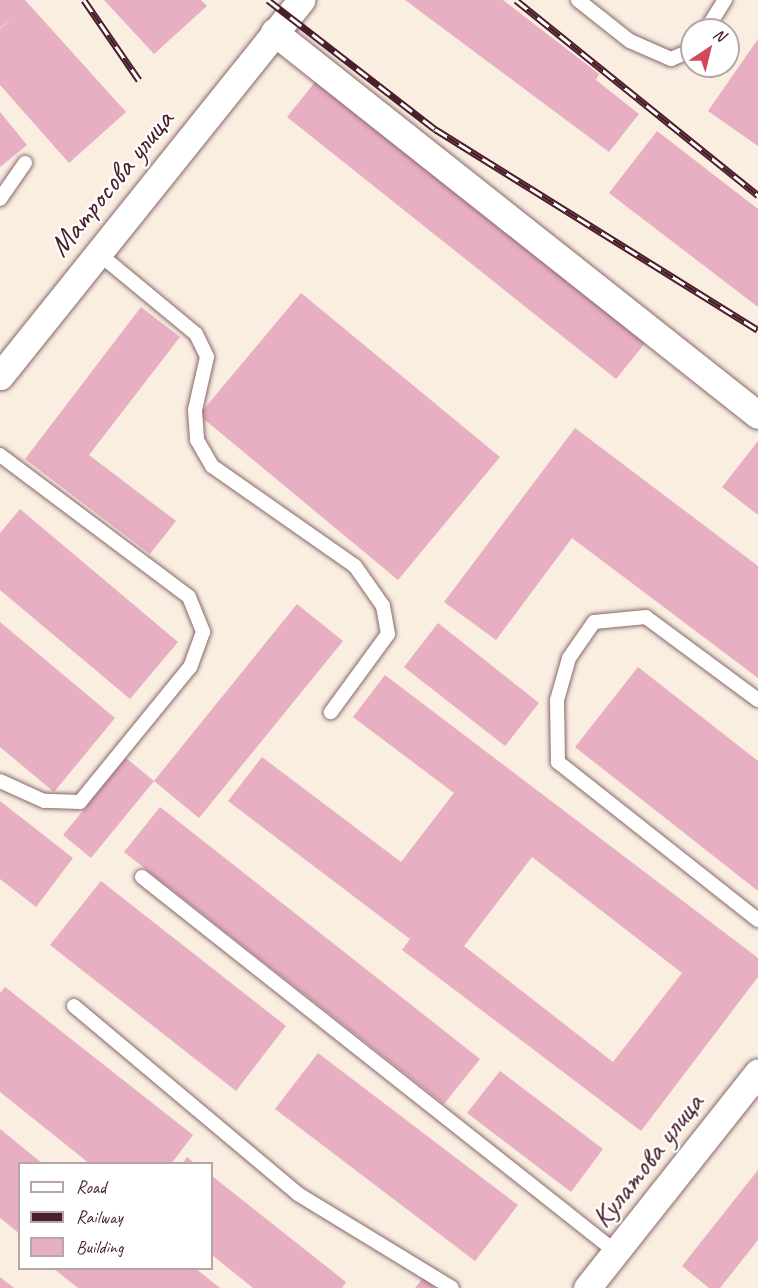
<!DOCTYPE html>
<meta charset="utf-8">
<style>
body{margin:0}
#map{position:relative;width:758px;height:1288px;overflow:hidden;background:#f9eee0;font-family:Caveat,sans-serif}
div>[style]{position:absolute}
.building>*{inset:0;background:#e8aec1}
.roads{filter:drop-shadow(0 0 2px #87676a) drop-shadow(0 0 2px #87676a)}
.lane>*{height:14px;margin:-7px;padding:0 7px;transform-origin:7px;border-radius:7px;background:#fff}
.street>*{height:27px;margin:-13.5px;padding:0 13.5px;transform-origin:13.5px;border-radius:13.5px;background:#fff}
.rail>*{height:7px;margin-top:-3.5px;transform-origin:0;background:repeating-linear-gradient(90deg,#fff 0 14px,#4a1f2b 0 28px);box-sizing:border-box;border-block:2px solid #4a1f2b}
span{translate:-50% -50%;white-space:nowrap;text-align:center;line-height:1.15;-webkit-text-stroke:4.5px #fff;paint-order:stroke}
.street-label{font-size:30px;color:#4a1f2b}
.legend{position:absolute;left:18px;top:1162px;width:195px;height:108px;box-sizing:border-box;background:#fff;border:2px solid #b7a5aa;margin:0;padding:8px 10px;list-style:none;font-size:18px;color:#4a1f2b}
.legend li{display:flex;align-items:center;gap:12px;height:30px}
.legend b{width:30px;border:2px solid #b7a5aa}
.north{position:absolute;left:680px;top:18px;width:60px;height:60px;box-sizing:border-box;background:#fff;border:2px solid #b7a5aa;border-radius:50%;rotate:35deg;font-size:16px;font-weight:700;line-height:24px;text-align:center;color:#4a1f2b}
.north::after{content:'';display:block;margin:auto;width:21px;height:27px;background:#d1495b;clip-path:polygon(50% 0,100% 100%,50% 72%,0 100%)}
</style>
<div id="map">
<div class="building">
<i style="clip-path:polygon(0 0,25px 0,126px 112px,69px 163px,0 85px,0 29px,11px 19px,0 28px)"></i>
<i style="clip-path:polygon(104px 0,201px 0,207px 6px,154px 54px)"></i>
<i style="clip-path:polygon(405px 0,503px 0,599px 74px,596px 80px,639px 114px,609px 152px)"></i>
<i style="clip-path:polygon(758px 39px,758px 146px,708px 111px)"></i>
<i style="clip-path:polygon(315px 82px,646px 342px,616px 379px,287px 117px)"></i>
<i style="clip-path:polygon(0 112px,27px 145px,0 167px)"></i>
<i style="clip-path:polygon(657px 131px,758px 209px,758px 307px,609px 193px)"></i>
<i style="clip-path:polygon(301px 293px,500px 457px,398px 580px,199px 415px)"></i>
<i style="clip-path:polygon(141px 307px,180px 337px,89px 455px,176px 521px,150px 554px,25px 459px)"></i>
<i style="clip-path:polygon(575px 428px,758px 566px,758px 678px,572px 538px,496px 640px,444px 602px)"></i>
<i style="clip-path:polygon(758px 441px,758px 515px,722px 487px)"></i>
<i style="clip-path:polygon(20px 509px,178px 642px,130px 699px,0 590px,0 533px)"></i>
<i style="clip-path:polygon(297px 604px,343px 641px,199px 818px,154px 781px)"></i>
<i style="clip-path:polygon(0 622px,115px 718px,54px 792px,0 747px)"></i>
<i style="clip-path:polygon(438px 623px,539px 703px,505px 746px,404px 667px)"></i>
<i style="clip-path:polygon(638px 667px,758px 761px,758px 891px,575px 747px)"></i>
<i style="clip-path:polygon(evenodd,385px 675px,758px 958px,758px 977px,641px 1131px,402px 950px,410px 939px,228px 801px,262px 757px,401px 862px,454px 793px,353px 717px,385px 675px,532px 857px,682px 973px,613px 1062px,464px 946px,532px 857px)"></i>
<i style="clip-path:polygon(126px 758px,154px 781px,91px 858px,63px 835px)"></i>
<i style="clip-path:polygon(0 801px,73px 858px,36px 907px,0 879px)"></i>
<i style="clip-path:polygon(160px 807px,480px 1059px,444px 1104px,124px 852px)"></i>
<i style="clip-path:polygon(101px 881px,286px 1026px,236px 1091px,50px 945px)"></i>
<i style="clip-path:polygon(5px 987px,193px 1135px,171px 1164px,90px 1164px,0 1092px,0 993px)"></i>
<i style="clip-path:polygon(318px 1053px,518px 1205px,475px 1261px,275px 1109px)"></i>
<i style="clip-path:polygon(500px 1071px,603px 1149px,571px 1192px,467px 1113px)"></i>
<i style="clip-path:polygon(0 1129px,43px 1164px,20px 1164px,20px 1234px,0 1218px)"></i>
<i style="clip-path:polygon(187px 1157px,195px 1164px,182px 1164px)"></i>
<i style="clip-path:polygon(758px 1170px,758px 1240px,720px 1288px,709px 1288px,682px 1266px)"></i>
<i style="clip-path:polygon(212px 1176px,346px 1282px,342px 1288px,253px 1288px,212px 1255px)"></i>
<i style="clip-path:polygon(53px 1268px,195px 1268px,220px 1288px,78px 1288px)"></i>
<i style="clip-path:polygon(0 1277px,14px 1288px,0 1288px)"></i>
<i style="clip-path:polygon(423px 1278px,435px 1288px,415px 1288px)"></i>
</div>
<div class="roads">
<div class="lane">
<i style="left:578px;top:0;width:66px;rotate:38.3deg"></i>
<i style="left:630px;top:41px;width:45px;rotate:23.7deg"></i>
<i style="left:671px;top:59px;width:23px;rotate:-23deg"></i>
<i style="left:706px;top:30px;width:36px;rotate:-58deg"></i>
<i style="left:0;top:199px;width:44px;rotate:-55.2deg"></i>
<i style="left:98px;top:253px;width:127px;rotate:39.6deg"></i>
<i style="left:196px;top:334px;width:25px;rotate:64deg"></i>
<i style="left:207px;top:357px;width:54px;rotate:102.8deg"></i>
<i style="left:195px;top:410px;width:30px;rotate:86deg"></i>
<i style="left:197px;top:440px;width:30px;rotate:60deg"></i>
<i style="left:212px;top:466px;width:174px;rotate:35deg"></i>
<i style="left:355px;top:566px;width:49px;rotate:55deg"></i>
<i style="left:383px;top:606px;width:28px;rotate:80deg"></i>
<i style="left:388px;top:634px;width:97px;rotate:126.2deg"></i>
<i style="left:0;top:455px;width:236px;rotate:36.9deg"></i>
<i style="left:189px;top:597px;width:38px;rotate:68deg"></i>
<i style="left:203px;top:632px;width:37px;rotate:110deg"></i>
<i style="left:190px;top:667px;width:174px;rotate:129.2deg"></i>
<i style="left:80px;top:802px;width:36px;rotate:-178deg"></i>
<i style="left:44px;top:801px;width:48px;rotate:-155.6deg"></i>
<i style="left:758px;top:700px;width:139px;rotate:-143.5deg"></i>
<i style="left:646px;top:617px;width:52px;rotate:174.5deg"></i>
<i style="left:594px;top:622px;width:44px;rotate:124.8deg"></i>
<i style="left:569px;top:658px;width:44px;rotate:105.9deg"></i>
<i style="left:557px;top:700px;width:62px;rotate:89.1deg"></i>
<i style="left:558px;top:762px;width:255px;rotate:38.3deg"></i>
<i style="left:142px;top:877px;width:604px;rotate:38.35deg"></i>
<i style="left:74px;top:1006px;width:292px;rotate:40deg"></i>
<i style="left:298px;top:1194px;width:180px;rotate:31.4deg"></i>
</div>
<div class="street">
<i style="left:274px;top:32px;width:617px;rotate:38.36deg"></i>
<i style="left:0;top:376px;width:482px;rotate:-51.3deg"></i>
<i style="left:587px;top:1288px;width:275px;rotate:-51.6deg"></i>
</div>
</div>
<div class="rail">
<i style="left:84px;top:0;width:97px;rotate:55.5deg"></i>
<i style="left:268px;top:0;width:211px;rotate:37.7deg"></i>
<i style="left:435px;top:129px;width:380px;rotate:31.9deg"></i>
<i style="left:516px;top:0;width:311px;rotate:38.9deg"></i>
</div>
<div class="street-label">
<span style="left:111px;top:183px;rotate:-51deg">Матросова улица</span>
<span style="left:647px;top:1160px;rotate:-52deg">Кулатова улица</span>
</div>
<ul class="legend">
<li><b style="height:8px;background:#fff"></b>Road</li>
<li><b style="height:8px;background:#4a1f2b"></b>Railway</li>
<li><b style="height:16px;background:#e8aec1"></b>Building</li>
</ul>
<div class="north">N</div>
</div>
